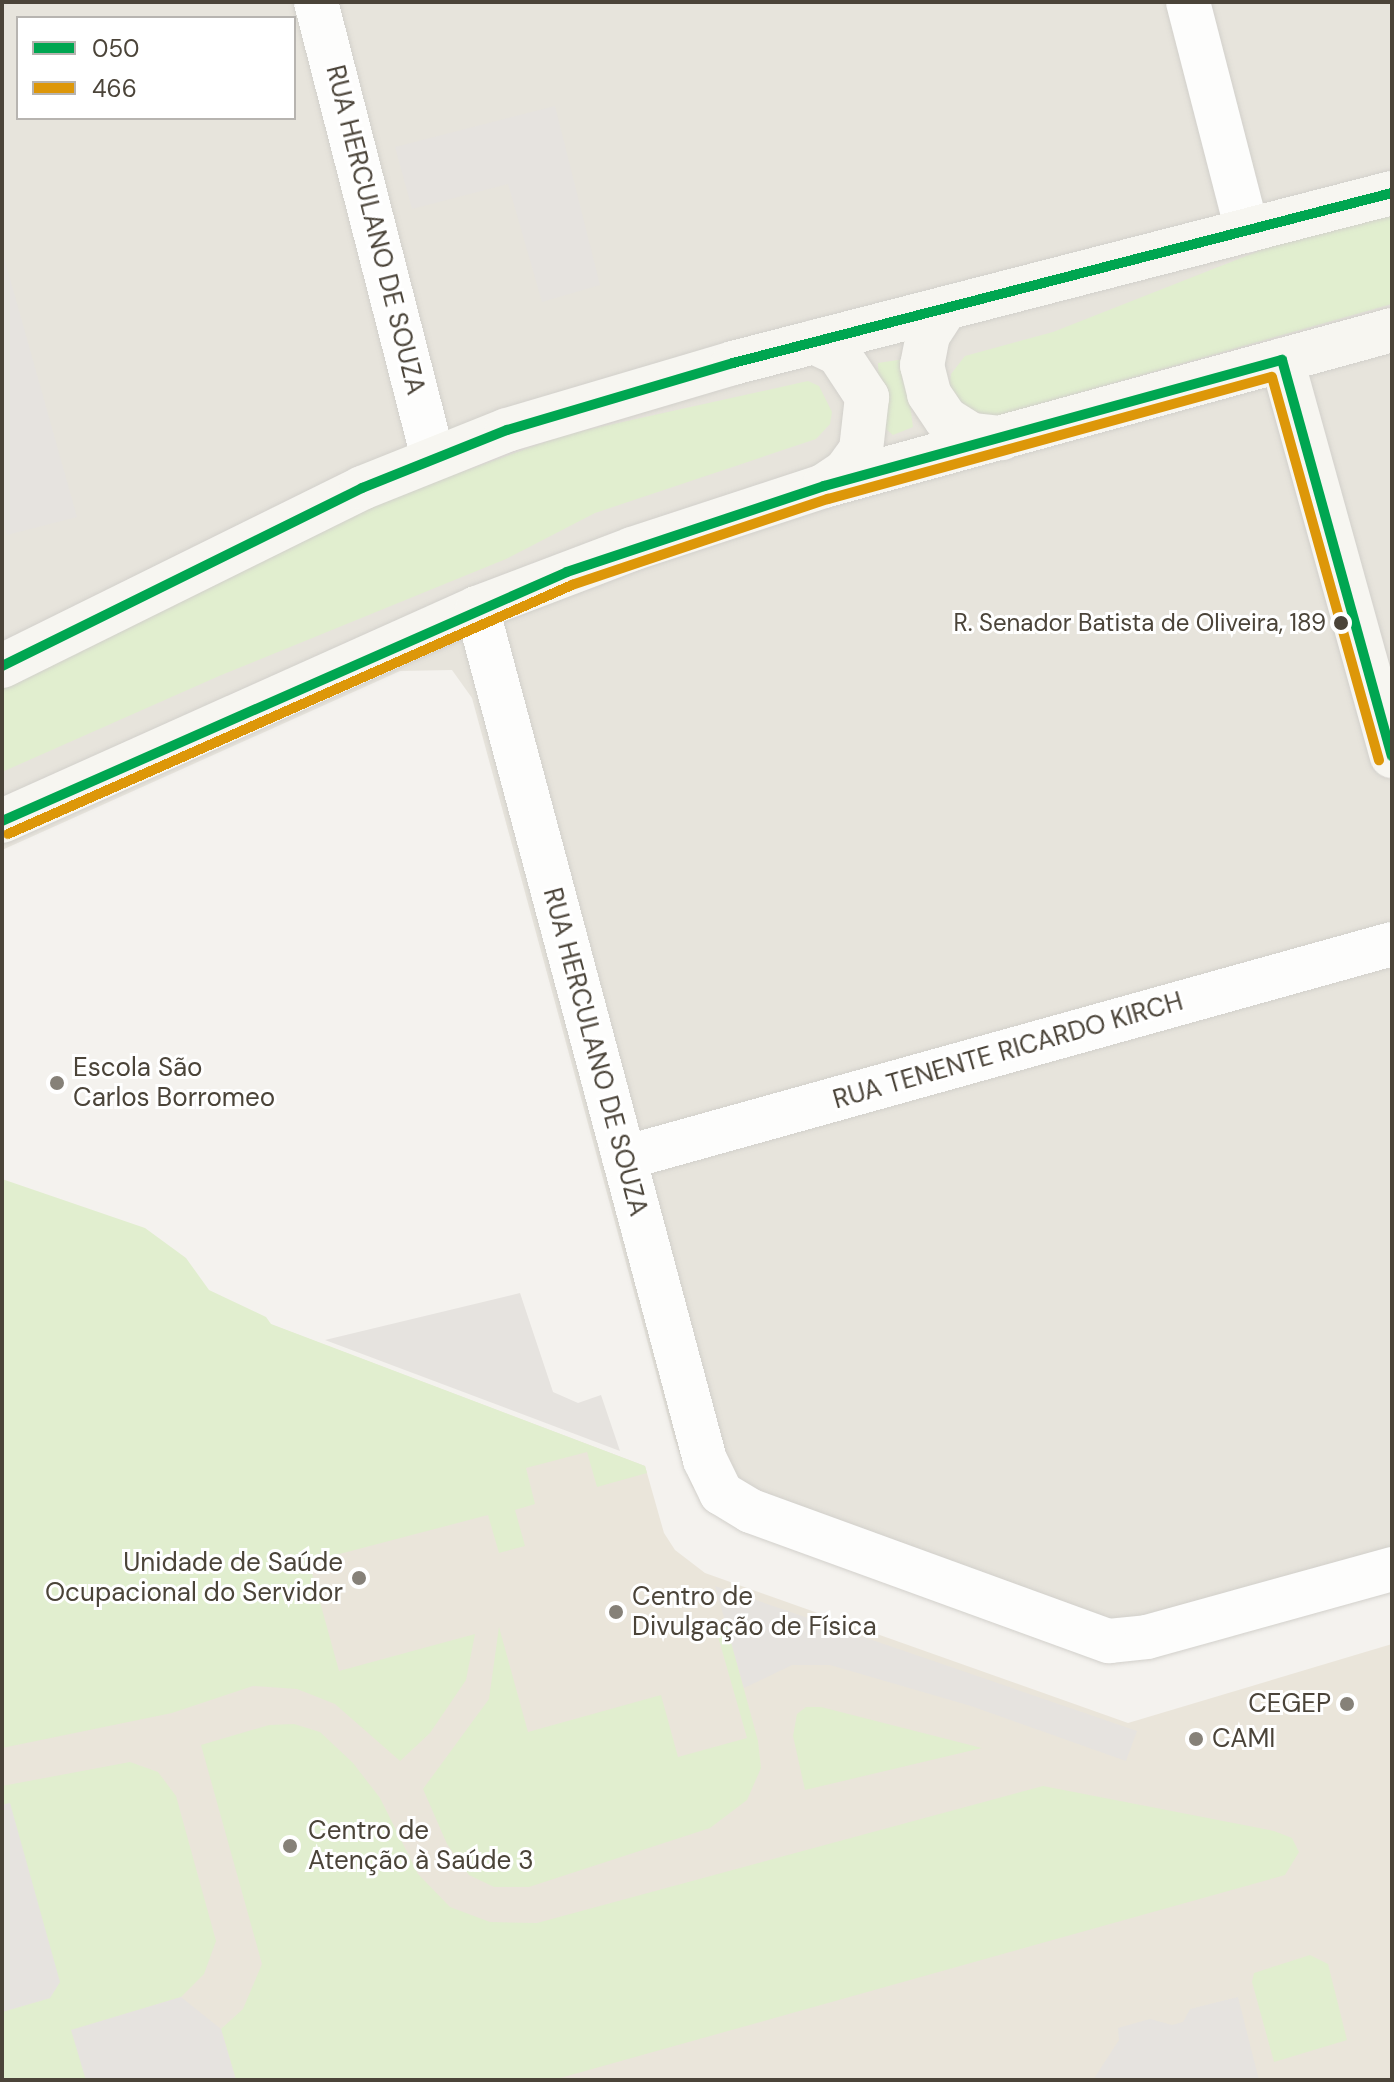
<!DOCTYPE html>
<meta charset="utf-8">
<style>
body{margin:0}
#map{position:relative;width:1394px;height:2082px;overflow:hidden;background:#f4f2ee;font-family:"DM Sans",sans-serif}
div>[style]{position:absolute}
.residential>*{inset:0;background:#e7e4dc}
.education>*{inset:0;background:#eae5da}
.green>*{inset:0;background:#e1eecf}
.parking>*{inset:0;background:#e6e3df}
.roads{filter:drop-shadow(0 0 2px #d2d0cb) drop-shadow(0 0 2px #d2d0cb)}
.street>*{height:44px;margin:-22px;padding:0 22px;transform-origin:22px;border-radius:22px;background:#fdfdfc}
.secondary>*{height:44px;margin:-22px;padding:0 22px;transform-origin:22px;border-radius:22px;background:#f7f6f1}
.bus-1>*{height:10px;margin:-5px;padding:0 5px;transform-origin:5px;border-radius:5px;background:#00a651}
.bus-2>*{height:10px;margin:-5px;padding:0 5px;transform-origin:5px;border-radius:5px;background:#dd9709}
.dots>*{width:22px;height:22px;translate:-50% -50%;box-sizing:border-box;border:4px solid #fff;border-radius:50%}
span{translate:-50% -50%;white-space:nowrap;text-align:center;line-height:1.15;-webkit-text-stroke:6px #fff;paint-order:stroke}
.bus-label{font-size:24px;color:#4b4439}
.right{translate:-100% -50%;text-align:right}
.street-label{font-size:26px;color:#4b4439}
.poi-label{font-size:26px;color:#4b4439}
.left{translate:0 -50%;text-align:left}
.frame{position:absolute;inset:0;border:4px solid #4b4439;pointer-events:none}
.legend{position:absolute;left:16px;top:16px;width:280px;height:104px;box-sizing:border-box;background:#fff;border:2px solid #b7b4b0;margin:0;padding:10px 14px;list-style:none;font-size:24px;color:#4b4439}
.legend li{display:flex;align-items:center;gap:16px;height:40px}
.legend b{width:40px;border:2px solid #b7b4b0}
</style>
<div id="map">
<div class="residential">
<i style="clip-path:polygon(evenodd,2px 2px,1392px 2px,1392px 1582px,1170px 1644px,733px 1520px,692px 1487px,674px 1439px,472px 698px,452px 670px,400px 671px,2px 850px,2px 2px,18px 18px,294px 18px,294px 118px,18px 118px,18px 18px)"></i>
</div>
<div class="education">
<i style="clip-path:polygon(2px 1179px,151px 1279px,645px 1466px,664px 1533px,675px 1550px,705px 1573px,1128px 1723px,1392px 1644px,1392px 2080px,2px 2080px)"></i>
</div>
<div class="green">
<i style="clip-path:polygon(1392px 216px,1392px 304px,990px 418px,966px 407px,949px 388px,951px 374px,965px 356px,1053px 332px,1297px 236px)"></i>
<i style="clip-path:polygon(904px 359px,913px 427px,893px 435px,880px 424px,878px 363px)"></i>
<i style="clip-path:polygon(808px 381px,819px 386px,832px 412px,830px 424px,816px 439px,595px 513px,506px 559px,219px 676px,2px 772px,2px 689px,346px 513px,568px 434px)"></i>
<i style="clip-path:polygon(2px 1179px,145px 1228px,186px 1258px,209px 1290px,266px 1317px,271px 1324px,645px 1466px,647px 1473px,597px 1487px,587px 1452px,526px 1468px,535px 1504px,515px 1510px,525px 1546px,499px 1553px,488px 1515px,309px 1562px,339px 1671px,475px 1634px,466px 1680px,430px 1733px,400px 1761px,335px 1704px,297px 1689px,253px 1686px,172px 1713px,2px 1748px)"></i>
<i style="clip-path:polygon(726px 1623px,758px 1741px,761px 1768px,747px 1800px,710px 1828px,529px 1887px,494px 1887px,469px 1875px,447px 1844px,423px 1789px,489px 1699px,499px 1627px,528px 1732px,661px 1695px,678px 1757px,747px 1738px,715px 1626px)"></i>
<i style="clip-path:polygon(806px 1707px,821px 1707px,982px 1748px,805px 1790px,793px 1736px,797px 1714px)"></i>
<i style="clip-path:polygon(294px 1724px,320px 1732px,353px 1763px,380px 1798px,418px 1874px,450px 1907px,490px 1922px,537px 1923px,1043px 1786px,1274px 1831px,1292px 1838px,1299px 1852px,1285px 1875px,553px 2080px,236px 2080px,221px 2029px,243px 2009px,262px 1964px,201px 1745px,269px 1725px)"></i>
<i style="clip-path:polygon(130px 1762px,158px 1772px,176px 1796px,216px 1941px,204px 1974px,181px 1997px,72px 2030px,86px 2080px,2px 2080px,2px 2012px,50px 1998px,10px 1803px,2px 1805px,2px 1786px)"></i>
<i style="clip-path:polygon(1310px 1955px,1328px 1964px,1347px 2040px,1274px 2062px,1252px 1982px,1254px 1973px)"></i>
</div>
<div class="parking">
<i style="clip-path:polygon(555px 106px,600px 285px,542px 302px,508px 184px,412px 209px,395px 147px)"></i>
<i style="clip-path:polygon(2px 250px,77px 517px,7px 535px,2px 518px)"></i>
<i style="clip-path:polygon(520px 1293px,553px 1392px,578px 1403px,601px 1395px,620px 1451px,325px 1340px)"></i>
<i style="clip-path:polygon(715px 1586px,1137px 1731px,1126px 1761px,971px 1706px,830px 1665px,792px 1665px,744px 1688px)"></i>
<i style="clip-path:polygon(10px 1803px,60px 1982px,50px 1998px,2px 2012px,2px 1805px)"></i>
<i style="clip-path:polygon(181px 1997px,221px 2029px,236px 2080px,86px 2080px,71px 2030px)"></i>
<i style="clip-path:polygon(1238px 1997px,1259px 2080px,1093px 2080px,1119px 2040px,1118px 2028px,1150px 2019px,1172px 2025px,1183px 2022px,1190px 2009px)"></i>
</div>
<div class="roads">
<div class="street">
<i style="left:316px;top:2px;width:471px;rotate:75.6deg"></i>
<i style="left:1188px;top:2px;width:236px;rotate:75.5deg"></i>
<i style="left:477px;top:608px;width:882px;rotate:75.02deg"></i>
<i style="left:705px;top:1460px;width:37px;rotate:64deg"></i>
<i style="left:721px;top:1493px;width:35px;rotate:31deg"></i>
<i style="left:751px;top:1511px;width:381px;rotate:20deg"></i>
<i style="left:1109px;top:1641px;width:38px;rotate:-6deg"></i>
<i style="left:1147px;top:1637px;width:254px;rotate:-15.5deg"></i>
<i style="left:624px;top:1158px;width:797px;rotate:-15.57deg"></i>
</div>
<div class="secondary">
<i style="left:945px;top:309px;width:31px;rotate:123deg"></i>
<i style="left:928px;top:335px;width:31px;rotate:101deg"></i>
<i style="left:922px;top:365px;width:30px;rotate:76deg"></i>
<i style="left:929px;top:394px;width:30px;rotate:56deg"></i>
<i style="left:946px;top:419px;width:31px;rotate:32deg"></i>
<i style="left:972px;top:435px;width:30px;rotate:6deg"></i>
<i style="left:814px;top:342px;width:26px;rotate:25deg"></i>
<i style="left:838px;top:353px;width:53px;rotate:56.6deg"></i>
<i style="left:867px;top:397px;width:53px;rotate:96.5deg"></i>
<i style="left:861px;top:450px;width:26px;rotate:126deg"></i>
<i style="left:846px;top:471px;width:27px;rotate:146deg"></i>
<i style="left:1282px;top:360px;width:411px;rotate:74.5deg"></i>
<i style="left:2px;top:666px;width:402px;rotate:-26.3deg"></i>
<i style="left:362px;top:488px;width:156px;rotate:-21.8deg"></i>
<i style="left:507px;top:430px;width:236px;rotate:-16.5deg"></i>
<i style="left:733px;top:363px;width:681px;rotate:-14.47deg"></i>
<i style="left:2px;top:821px;width:521px;rotate:-24.15deg"></i>
<i style="left:477px;top:608px;width:166px;rotate:-20.8deg"></i>
<i style="left:632px;top:549px;width:202px;rotate:-18.2deg"></i>
<i style="left:824px;top:486px;width:589px;rotate:-15.36deg"></i>
</div>
</div>
<div class="bus-1">
<i style="left:2px;top:666px;width:402px;rotate:-26.3deg"></i>
<i style="left:362px;top:488px;width:156px;rotate:-21.8deg"></i>
<i style="left:507px;top:430px;width:236px;rotate:-16.5deg"></i>
<i style="left:733px;top:363px;width:681px;rotate:-14.47deg"></i>
<i style="left:2px;top:821px;width:617px;rotate:-23.78deg"></i>
<i style="left:567px;top:572px;width:271px;rotate:-18.5deg"></i>
<i style="left:824px;top:486px;width:475px;rotate:-15.4deg"></i>
<i style="left:1282px;top:360px;width:411px;rotate:74.5deg"></i>
</div>
<div class="bus-2">
<i style="left:8px;top:834px;width:617px;rotate:-23.82deg"></i>
<i style="left:572px;top:585px;width:270px;rotate:-18.6deg"></i>
<i style="left:828px;top:499px;width:460px;rotate:-15.4deg"></i>
<i style="left:1272px;top:377px;width:398px;rotate:74.4deg"></i>
</div>
<div class="dots">
<i style="left:1341px;top:623px;background:#4b4439"></i>
<i style="left:57px;top:1083px;background:#868178"></i>
<i style="left:359px;top:1578px;background:#868178"></i>
<i style="left:616px;top:1612px;background:#868178"></i>
<i style="left:1347px;top:1704px;background:#868178"></i>
<i style="left:1196px;top:1739px;background:#868178"></i>
<i style="left:290px;top:1846px;background:#868178"></i>
</div>
<div class="bus-label">
<span class="right" style="left:1326px;top:623px">R. Senador Batista de Oliveira, 189</span>
</div>
<div class="street-label">
<span style="left:375px;top:230px;rotate:76deg">RUA HERCULANO DE SOUZA</span>
<span style="left:1008px;top:1051px;rotate:-16deg">RUA TENENTE RICARDO KIRCH</span>
<span style="left:595px;top:1052px;rotate:75deg">RUA HERCULANO DE SOUZA</span>
</div>
<div class="poi-label">
<span class="left" style="left:73px;top:1083px">Escola São<br>Carlos Borromeo</span>
<span class="right" style="left:343px;top:1578px">Unidade de Saúde<br>Ocupacional do Servidor</span>
<span class="left" style="left:632px;top:1612px">Centro de<br>Divulgação de Física</span>
<span class="right" style="left:1331px;top:1704px">CEGEP</span>
<span class="left" style="left:1212px;top:1739px">CAMI</span>
<span class="left" style="left:308px;top:1846px">Centro de<br>Atenção à Saúde 3</span>
</div>
<div class="frame"></div>
<ul class="legend">
<li><b style="height:10px;background:#00a651"></b>050</li>
<li><b style="height:10px;background:#dd9709"></b>466</li>
</ul>
</div>
